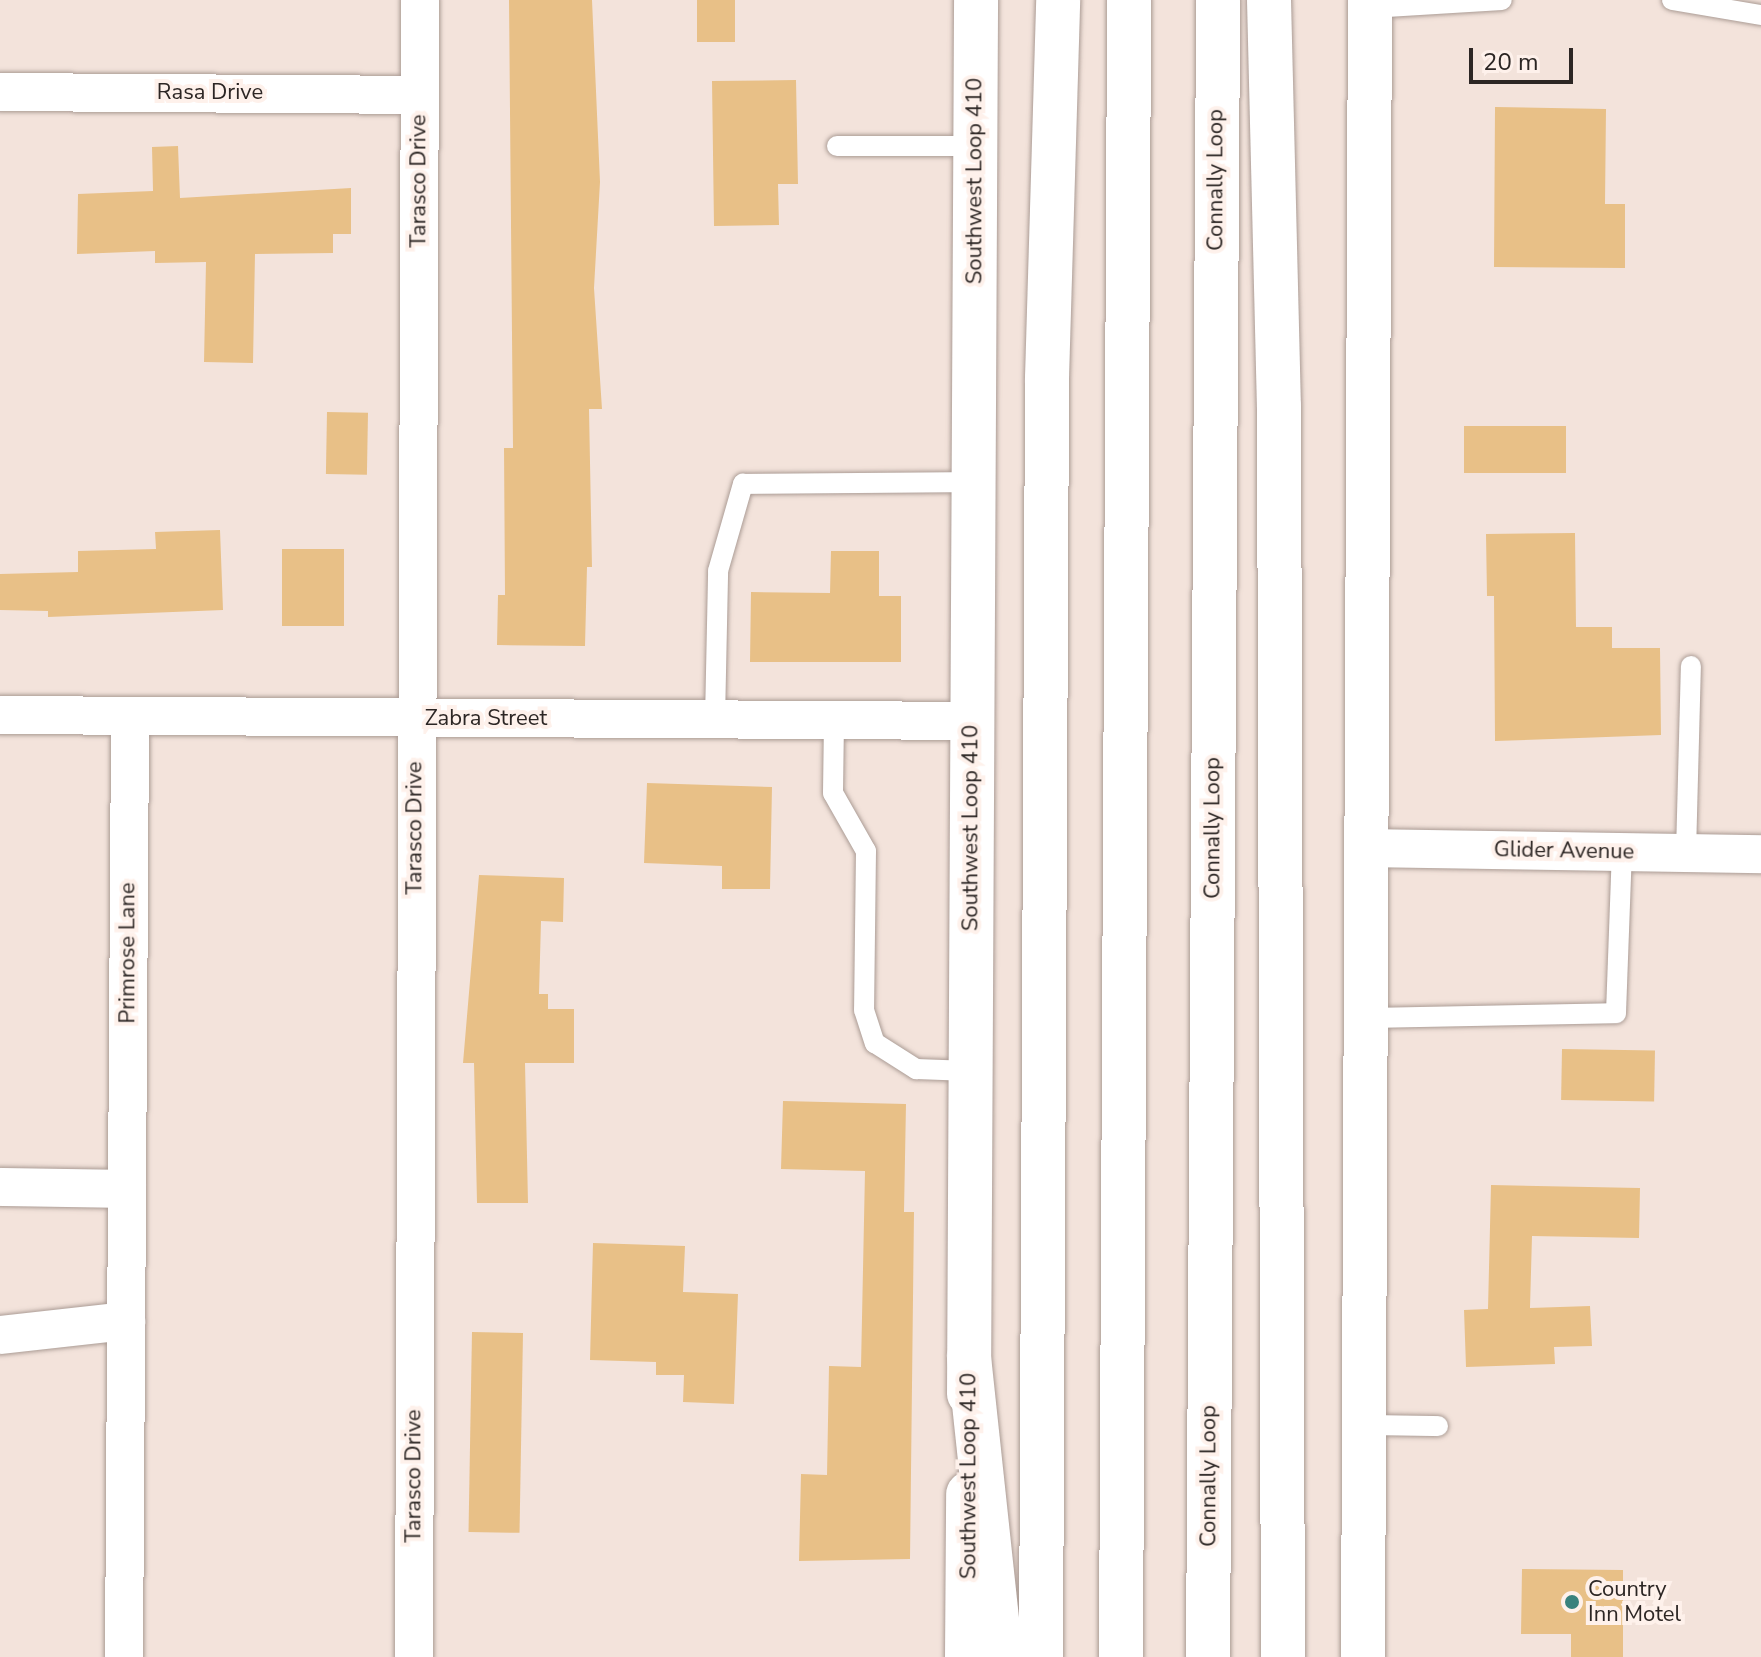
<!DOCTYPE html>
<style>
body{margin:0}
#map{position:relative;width:1761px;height:1657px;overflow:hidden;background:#f3e3db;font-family:"Nunito Sans",sans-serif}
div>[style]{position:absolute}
.building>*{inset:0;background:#e8c087;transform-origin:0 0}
.roads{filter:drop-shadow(0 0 2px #ab9c95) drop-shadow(0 0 2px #ab9c95)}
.service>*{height:20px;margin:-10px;padding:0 10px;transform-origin:10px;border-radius:10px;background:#fff}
.minor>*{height:38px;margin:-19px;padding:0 19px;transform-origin:19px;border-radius:19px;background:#fff}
.secondary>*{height:44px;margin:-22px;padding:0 22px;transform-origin:22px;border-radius:22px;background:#fff}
.motorway>*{height:44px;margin:-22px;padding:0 22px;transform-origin:22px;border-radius:22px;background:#fff}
.dots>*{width:22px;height:22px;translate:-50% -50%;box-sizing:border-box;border:4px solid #fef1eb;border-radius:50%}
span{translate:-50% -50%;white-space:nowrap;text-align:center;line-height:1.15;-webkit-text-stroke:8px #fef1eb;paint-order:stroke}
.street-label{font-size:22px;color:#2c2624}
.poi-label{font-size:22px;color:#2c2624}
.left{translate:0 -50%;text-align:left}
.scale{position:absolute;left:1469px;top:48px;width:104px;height:36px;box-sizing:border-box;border:4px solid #2c2624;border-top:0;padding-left:10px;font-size:24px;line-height:28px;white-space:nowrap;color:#2c2624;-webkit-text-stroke:6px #fef1eb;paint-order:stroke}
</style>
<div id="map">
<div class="building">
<div style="clip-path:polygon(509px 0,592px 0,600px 182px,594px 288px,602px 409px,589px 409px,592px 567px,587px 567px,585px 646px,497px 645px,498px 595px,505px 595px,504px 448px,513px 448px)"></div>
<div style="left:697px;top:0;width:38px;height:42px"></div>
<div style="clip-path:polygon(796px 80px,798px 184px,778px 184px,779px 225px,714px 226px,712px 81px)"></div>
<div style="clip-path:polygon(1495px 107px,1606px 109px,1605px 204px,1625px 204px,1625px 268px,1494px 267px)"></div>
<div style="clip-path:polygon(178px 146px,180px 198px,351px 188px,351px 234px,333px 234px,333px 253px,255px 254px,253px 363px,204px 362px,206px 262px,155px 263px,155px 251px,77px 254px,78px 194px,153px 191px,152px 147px)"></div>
<div style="left:327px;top:412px;width:41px;height:62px;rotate:1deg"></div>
<div style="left:1464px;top:426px;width:102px;height:47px"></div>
<div style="clip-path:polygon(220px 530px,223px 610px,48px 617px,48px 611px,0 610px,0 574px,78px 572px,78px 551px,156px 549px,155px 532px)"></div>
<div style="clip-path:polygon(1575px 533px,1576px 627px,1612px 627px,1612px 648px,1660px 648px,1661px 735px,1495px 741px,1494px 596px,1487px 596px,1486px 534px)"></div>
<div style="left:282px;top:549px;width:62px;height:77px"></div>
<div style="clip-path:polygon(831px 551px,879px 551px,879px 596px,901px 596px,901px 662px,750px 662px,751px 592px,830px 593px)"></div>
<div style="clip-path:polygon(647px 783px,772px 787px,770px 889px,722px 889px,722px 866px,644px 863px)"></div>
<div style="clip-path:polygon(479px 875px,564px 878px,563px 922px,541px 921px,539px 994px,548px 994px,548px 1009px,574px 1009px,574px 1063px,525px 1063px,528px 1203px,477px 1203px,474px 1063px,463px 1063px)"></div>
<div style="left:1562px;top:1049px;width:93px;height:51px;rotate:1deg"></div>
<div style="clip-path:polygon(783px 1101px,906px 1104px,904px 1212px,914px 1212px,910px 1559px,799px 1561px,801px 1474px,827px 1475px,829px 1366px,861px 1367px,865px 1171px,781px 1169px)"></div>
<div style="clip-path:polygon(1491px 1185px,1640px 1188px,1639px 1238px,1532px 1236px,1530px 1308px,1590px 1306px,1592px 1346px,1554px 1347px,1555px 1364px,1466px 1367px,1464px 1310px,1488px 1309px)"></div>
<div style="clip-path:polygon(593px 1243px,685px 1246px,683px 1292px,738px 1294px,734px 1404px,683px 1402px,684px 1375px,656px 1375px,656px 1362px,590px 1360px)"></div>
<div style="left:472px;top:1332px;width:51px;height:200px;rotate:1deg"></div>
<div style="clip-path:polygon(1522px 1569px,1623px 1570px,1623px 1657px,1571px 1657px,1571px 1634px,1521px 1634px)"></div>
</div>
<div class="roads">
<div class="service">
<div style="left:1672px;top:0;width:90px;rotate:9.6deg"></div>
<div style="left:1370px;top:8px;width:132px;rotate:-3.5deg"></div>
<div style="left:837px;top:146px;width:138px"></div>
<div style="left:715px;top:720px;width:149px;rotate:-88.8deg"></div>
<div style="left:718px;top:571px;width:91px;rotate:-74deg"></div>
<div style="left:743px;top:484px;width:230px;rotate:-0.5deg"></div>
<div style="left:834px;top:721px;width:72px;rotate:90.8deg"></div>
<div style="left:833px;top:793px;width:67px;rotate:60.4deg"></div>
<div style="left:866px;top:851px;width:159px;rotate:90.7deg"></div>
<div style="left:864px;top:1010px;width:35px;rotate:72deg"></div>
<div style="left:875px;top:1043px;width:49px;rotate:32.4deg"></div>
<div style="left:916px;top:1069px;width:54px;rotate:2.1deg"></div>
<div style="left:1686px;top:853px;width:187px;rotate:-88.5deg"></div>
<div style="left:1366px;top:1018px;width:250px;rotate:-1.1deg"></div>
<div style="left:1616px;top:1013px;width:161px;rotate:-87.9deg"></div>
<div style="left:1364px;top:1425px;width:74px;rotate:0.8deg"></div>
</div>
<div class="minor">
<div style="left:0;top:92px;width:419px;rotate:0.4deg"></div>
<div style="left:0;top:715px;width:972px;rotate:0.35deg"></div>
<div style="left:1367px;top:848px;width:394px;rotate:0.9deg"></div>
<div style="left:0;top:1187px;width:127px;rotate:0.9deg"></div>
<div style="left:0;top:1335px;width:127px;rotate:-6.3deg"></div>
<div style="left:124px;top:1657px;width:940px;rotate:-89.63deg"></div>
<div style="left:414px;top:1657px;width:1657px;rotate:-89.79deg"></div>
</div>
<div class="secondary">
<div style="left:969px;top:1394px;width:1394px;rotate:-89.71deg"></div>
<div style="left:967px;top:1657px;width:163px;rotate:-89.6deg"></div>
<div style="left:1363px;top:1657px;width:1657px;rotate:-89.76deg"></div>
</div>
<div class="motorway">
<div style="left:1269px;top:0;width:406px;rotate:88.6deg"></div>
<div style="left:1279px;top:406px;width:1251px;rotate:89.82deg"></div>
<div style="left:969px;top:1357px;width:302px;rotate:83.9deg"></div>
<div style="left:1041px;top:1657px;width:1279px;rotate:-89.73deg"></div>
<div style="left:1047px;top:378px;width:378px;rotate:-88.3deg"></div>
<div style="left:1121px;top:1657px;width:1657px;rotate:-89.72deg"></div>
<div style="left:1208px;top:1657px;width:1657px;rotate:-89.65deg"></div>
</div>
</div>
<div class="dots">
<div style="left:1572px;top:1602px;background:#3a827d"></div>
</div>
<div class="street-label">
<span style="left:210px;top:93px">Rasa Drive</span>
<span style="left:1216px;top:180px;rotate:-90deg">Connally Loop</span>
<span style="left:419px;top:181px;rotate:-90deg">Tarasco Drive</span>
<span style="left:975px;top:181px;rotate:-90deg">Southwest Loop 410</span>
<span style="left:486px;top:719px">Zabra Street</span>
<span style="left:415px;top:828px;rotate:-90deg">Tarasco Drive</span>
<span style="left:971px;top:828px;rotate:-90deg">Southwest Loop 410</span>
<span style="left:1213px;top:828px;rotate:-90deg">Connally Loop</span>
<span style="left:1564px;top:851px;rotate:1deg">Glider Avenue</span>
<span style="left:128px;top:953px;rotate:-90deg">Primrose Lane</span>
<span style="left:414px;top:1476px;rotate:-90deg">Tarasco Drive</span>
<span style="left:969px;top:1476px;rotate:-90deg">Southwest Loop 410</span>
<span style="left:1209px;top:1476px;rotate:-90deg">Connally Loop</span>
</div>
<div class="poi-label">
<span class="left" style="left:1588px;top:1602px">Country<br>Inn Motel</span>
</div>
<div class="scale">20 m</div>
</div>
